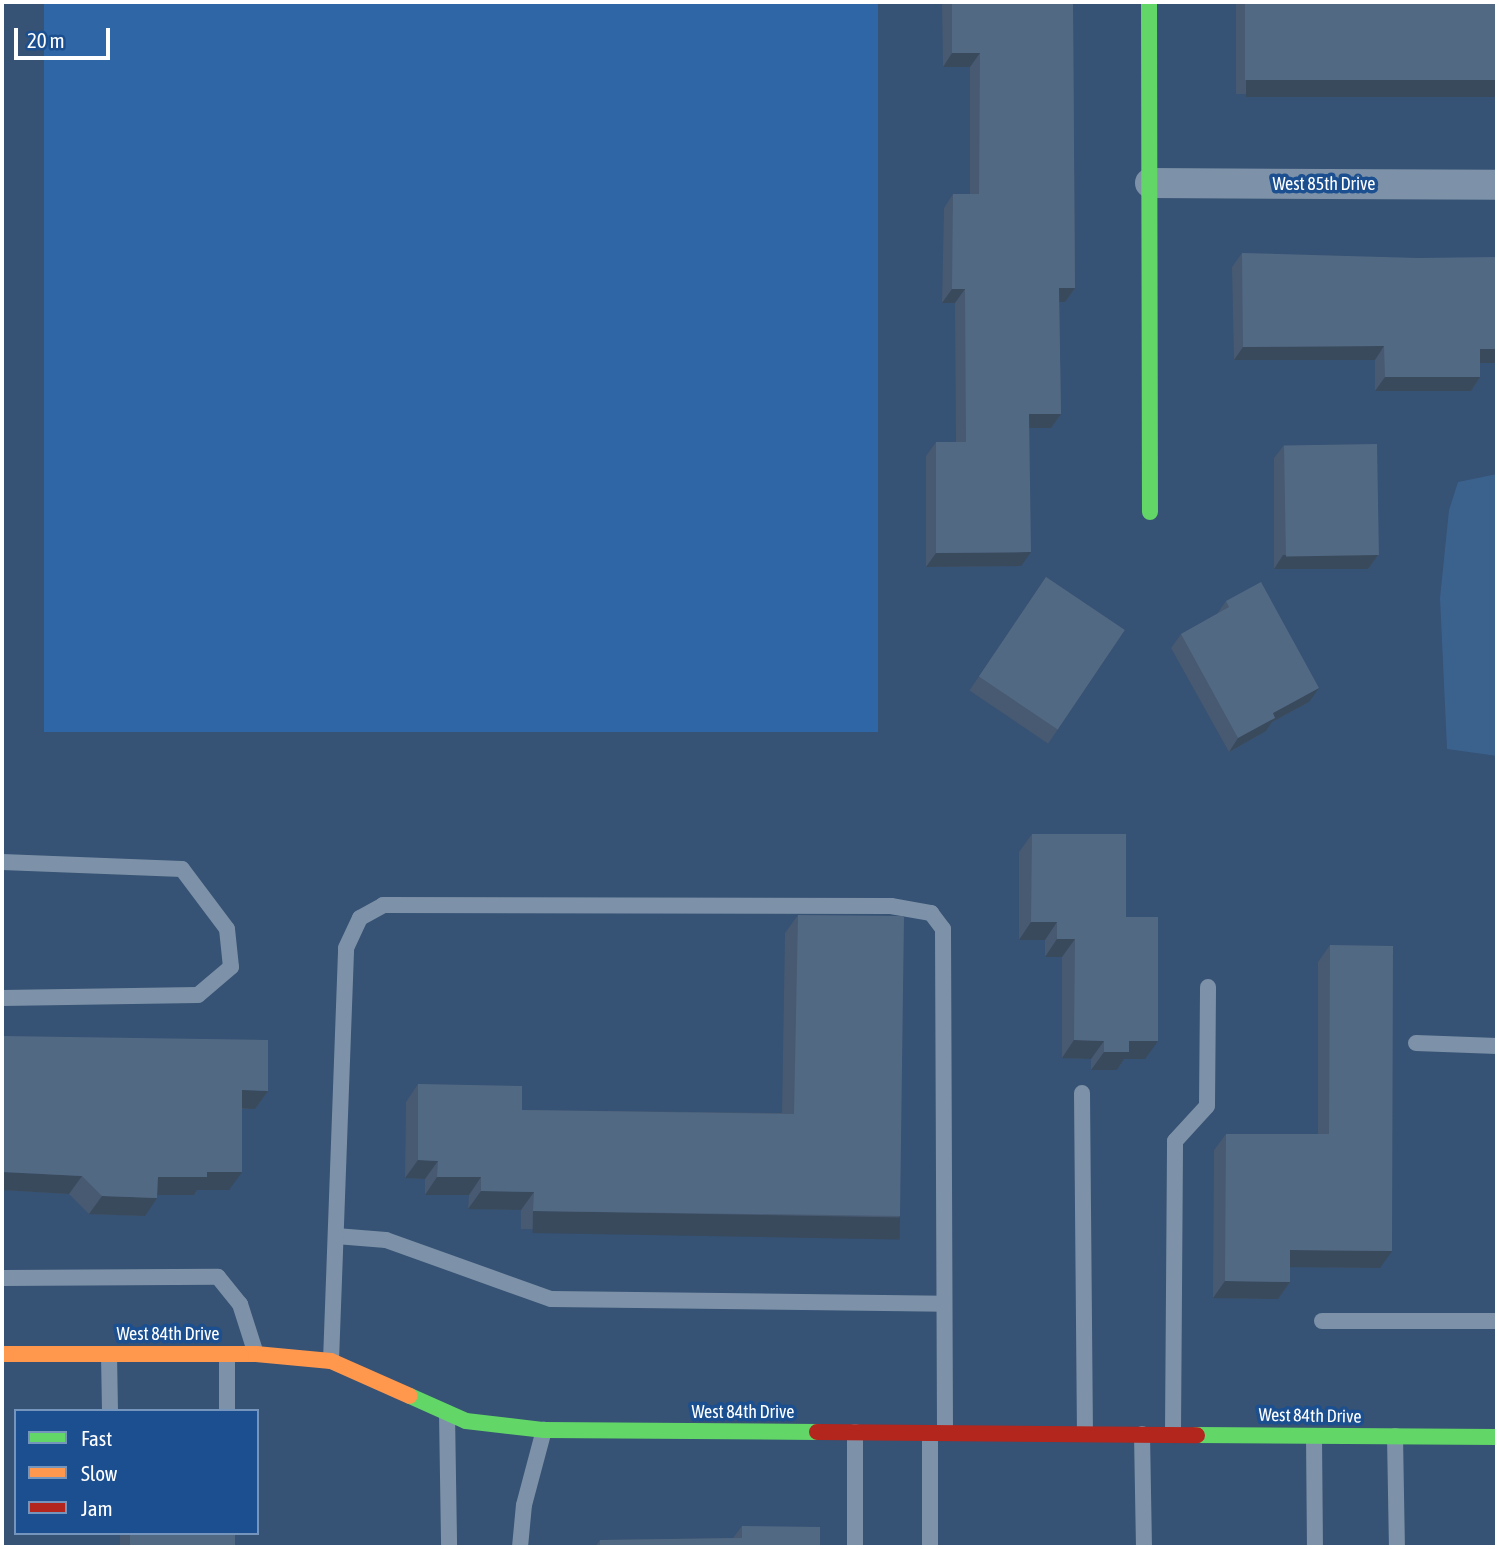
<!DOCTYPE html>
<style>
body{margin:0}
#map{position:relative;width:1499px;height:1549px;overflow:hidden;background:#365274;font-family:"Asap Condensed",sans-serif}
div>[style]{position:absolute}
.green>*{inset:0;background:#2f66a5;transform-origin:0 0}
.water>*{inset:0;background:#3b618d}
.lane>*{height:16px;margin:-8px;padding:0 8px;transform-origin:8px;border-radius:8px;background:#7d92a8}
.street>*{height:30px;margin:-15px;padding:0 15px;transform-origin:15px;border-radius:15px;background:#7d92a8}
.fast>*{height:16px;margin:-8px;padding:0 8px;transform-origin:8px;border-radius:8px;background:#63d668}
.slow>*{height:16px;margin:-8px;padding:0 8px;transform-origin:8px;border-radius:8px;background:#ff974d}
.jam>*{height:16px;margin:-8px;padding:0 8px;transform-origin:8px;border-radius:8px;background:#b3261e}
.wall>*{inset:0;background:#475a72;transform-origin:0 0}
.shaded-wall>*{inset:0;background:#394a5c;transform-origin:0 0}
.building>*{inset:0;background:#526984;transform-origin:0 0}
span{translate:-50% -50%;white-space:nowrap;text-align:center;line-height:1.15;-webkit-text-stroke:7px #1b4f8f;paint-order:stroke}
.street-label{font-size:18px;color:#fff}
.frame{position:absolute;inset:0;border:4px solid #fff;pointer-events:none}
.legend{position:absolute;left:14px;top:1409px;width:245px;height:126px;box-sizing:border-box;background:#1b4f8f;border:2px solid #7695bc;margin:0;padding:9px 12px;list-style:none;font-size:21px;color:#fff}
.legend li{display:flex;align-items:center;gap:14px;height:35px}
.legend b{width:35px;border:2px solid #7695bc}
.scale{position:absolute;left:14px;top:28px;width:96px;height:32px;box-sizing:border-box;border:4px solid #fff;border-top:0;padding-left:9px;font-size:21px;line-height:24px;white-space:nowrap;color:#fff;-webkit-text-stroke:5px #1b4f8f;paint-order:stroke}
</style>
<div id="map">
<div class="green">
<div style="left:44px;top:2px;width:834px;height:730px"></div>
</div>
<div class="water">
<div style="clip-path:polygon(1497px 474px,1497px 756px,1447px 749px,1440px 598px,1449px 510px,1458px 482px)"></div>
</div>
<div class="lane">
<div style="left:2px;top:862px;width:180px;rotate:2.2deg"></div>
<div style="left:182px;top:869px;width:75px;rotate:53.1deg"></div>
<div style="left:227px;top:929px;width:38px;rotate:84deg"></div>
<div style="left:231px;top:967px;width:43px;rotate:139.7deg"></div>
<div style="left:198px;top:995px;width:196px;rotate:179.1deg"></div>
<div style="left:1416px;top:1043px;width:81px;rotate:2.1deg"></div>
<div style="left:1082px;top:1093px;width:341px;rotate:89.5deg"></div>
<div style="left:336px;top:1236px;width:50px;rotate:4.6deg"></div>
<div style="left:386px;top:1240px;width:175px;rotate:19.7deg"></div>
<div style="left:551px;top:1299px;width:393px;rotate:0.7deg"></div>
<div style="left:2px;top:1278px;width:216px;rotate:-0.3deg"></div>
<div style="left:218px;top:1277px;width:35px;rotate:51deg"></div>
<div style="left:240px;top:1304px;width:52px;rotate:72.3deg"></div>
<div style="left:1322px;top:1321px;width:175px"></div>
<div style="left:109px;top:1354px;width:57px;rotate:89deg"></div>
<div style="left:227px;top:1354px;width:57px;rotate:90deg"></div>
<div style="left:331px;top:1361px;width:413px;rotate:-87.9deg"></div>
<div style="left:346px;top:948px;width:33px;rotate:-65deg"></div>
<div style="left:360px;top:918px;width:26px;rotate:-29deg"></div>
<div style="left:383px;top:905px;width:508px;rotate:0.11deg"></div>
<div style="left:891px;top:906px;width:41px;rotate:9.9deg"></div>
<div style="left:931px;top:913px;width:20px;rotate:53deg"></div>
<div style="left:943px;top:929px;width:504px;rotate:89.77deg"></div>
<div style="left:447px;top:1413px;width:134px;rotate:89.1deg"></div>
<div style="left:1142px;top:1434px;width:113px;rotate:89deg"></div>
<div style="left:1173px;top:1434px;width:293px;rotate:-89.6deg"></div>
<div style="left:1175px;top:1141px;width:47px;rotate:-47.6deg"></div>
<div style="left:1207px;top:1106px;width:119px;rotate:-89.5deg"></div>
<div style="left:1314px;top:1436px;width:111px;rotate:89.5deg"></div>
<div style="left:1395px;top:1436px;width:111px;rotate:89deg"></div>
<div style="left:520px;top:1547px;width:42px;rotate:-84.6deg"></div>
<div style="left:524px;top:1505px;width:78px;rotate:-75.1deg"></div>
<div style="left:855px;top:1547px;width:115px;rotate:-90deg"></div>
<div style="left:930px;top:1547px;width:114px;rotate:-90deg"></div>
</div>
<div class="street">
<div style="left:1150px;top:183px;width:347px;rotate:0.3deg"></div>
</div>
<div class="fast">
<div style="left:1149px;top:2px;width:510px;rotate:89.89deg"></div>
<div style="left:410px;top:1396px;width:61px;rotate:24.1deg"></div>
<div style="left:466px;top:1421px;width:79px;rotate:6.6deg"></div>
<div style="left:544px;top:1430px;width:273px;rotate:0.4deg"></div>
<div style="left:1197px;top:1435px;width:300px;rotate:0.4deg"></div>
</div>
<div class="slow">
<div style="left:2px;top:1354px;width:254px"></div>
<div style="left:256px;top:1354px;width:75px;rotate:5.3deg"></div>
<div style="left:331px;top:1361px;width:86px;rotate:23.9deg"></div>
</div>
<div class="jam">
<div style="left:817px;top:1432px;width:380px;rotate:0.5deg"></div>
</div>
<div class="wall">
<div style="clip-path:polygon(942px 2px,1073px 2px,1075px 288px,1065px 302px,1059px 302px,1061px 414px,1051px 428px,1029px 428px,1021px 566px,926px 567px,926px 456px,936px 442px,956px 442px,955px 303px,942px 303px,944px 208px,953px 194px,970px 194px,970px 67px,943px 67px)"></div>
<div style="left:1236px;top:2px;width:261px;height:92px"></div>
<div style="clip-path:polygon(1242px 253px,1480px 363px,1480px 377px,1471px 391px,1375px 391px,1375px 360px,1234px 360px,1232px 267px)"></div>
<div style="clip-path:polygon(1284px 445px,1378px 555px,1368px 569px,1274px 569px,1274px 458px)"></div>
<div style="left:1046px;top:577px;width:95px;height:137px;rotate:34deg"></div>
<div style="clip-path:polygon(1226px 601px,1309px 702px,1272px 722px,1266px 731px,1229px 752px,1171px 648px,1181px 634px,1217px 614px)"></div>
<div style="clip-path:polygon(1032px 834px,1126px 917px,1145px 1059px,1124px 1059px,1117px 1070px,1091px 1070px,1091px 1059px,1062px 1058px,1062px 957px,1045px 957px,1045px 940px,1019px 940px,1019px 852px)"></div>
<div style="clip-path:polygon(798px 915px,900px 1216px,887px 1234px,521px 1229px,521px 1210px,468px 1209px,469px 1195px,425px 1195px,425px 1179px,405px 1178px,406px 1102px,418px 1084px,522px 1110px,782px 1113px,785px 933px)"></div>
<div style="clip-path:polygon(1330px 945px,1380px 1268px,1290px 1267px,1290px 1282px,1278px 1299px,1213px 1298px,1214px 1150px,1226px 1134px,1318px 1134px,1318px 962px)"></div>
<div style="clip-path:polygon(268px 1091px,255px 1109px,242px 1109px,229px 1190px,197px 1190px,194px 1195px,157px 1195px,145px 1216px,89px 1214px,69px 1194px,2px 1190px)"></div>
<div style="clip-path:polygon(742px 1526px,820px 1547px,595px 1547px,600px 1540px,733px 1538px)"></div>
<div style="left:120px;top:1533px;width:115px;height:14px"></div>
</div>
<div class="shaded-wall">
<div style="clip-path:polygon(952px 53px,980px 53px,970px 67px,943px 67px)"></div>
<div style="left:1246px;top:80px;width:251px;height:17px"></div>
<div style="clip-path:polygon(1059px 288px,1075px 288px,1065px 302px,1049px 302px)"></div>
<div style="clip-path:polygon(952px 289px,965px 289px,955px 303px,942px 303px)"></div>
<div style="clip-path:polygon(1384px 346px,1375px 360px,1234px 360px,1243px 347px)"></div>
<div style="clip-path:polygon(1480px 349px,1497px 349px,1497px 363px,1470px 363px)"></div>
<div style="clip-path:polygon(1385px 377px,1480px 377px,1471px 391px,1375px 391px)"></div>
<div style="clip-path:polygon(1029px 414px,1061px 414px,1051px 428px,1019px 428px)"></div>
<div style="clip-path:polygon(1031px 552px,1021px 566px,926px 567px,936px 553px)"></div>
<div style="clip-path:polygon(1283px 555px,1378px 555px,1368px 569px,1274px 569px)"></div>
<div style="clip-path:polygon(1319px 688px,1309px 702px,1272px 722px,1266px 731px,1229px 752px,1238px 738px,1273px 713px)"></div>
<div style="clip-path:polygon(1031px 922px,1057px 922px,1045px 940px,1019px 940px)"></div>
<div style="clip-path:polygon(1057px 939px,1075px 939px,1062px 957px,1045px 957px)"></div>
<div style="clip-path:polygon(1074px 1040px,1104px 1041px,1091px 1059px,1062px 1058px)"></div>
<div style="clip-path:polygon(1129px 1041px,1158px 1041px,1145px 1059px,1124px 1059px,1117px 1070px,1091px 1070px,1104px 1052px)"></div>
<div style="clip-path:polygon(242px 1090px,268px 1091px,255px 1109px,230px 1108px)"></div>
<div style="clip-path:polygon(418px 1160px,438px 1161px,425px 1179px,405px 1178px)"></div>
<div style="clip-path:polygon(2px 1172px,82px 1176px,69px 1194px,2px 1190px)"></div>
<div style="clip-path:polygon(207px 1172px,242px 1172px,229px 1190px,197px 1190px,194px 1195px,145px 1195px,158px 1177px)"></div>
<div style="clip-path:polygon(437px 1177px,481px 1177px,469px 1195px,425px 1195px)"></div>
<div style="clip-path:polygon(481px 1191px,534px 1192px,521px 1210px,468px 1209px)"></div>
<div style="clip-path:polygon(102px 1196px,157px 1198px,145px 1216px,89px 1214px)"></div>
<div style="left:533px;top:1211px;width:367px;height:22px;rotate:1deg"></div>
<div style="clip-path:polygon(1290px 1250px,1392px 1251px,1380px 1268px,1278px 1267px)"></div>
<div style="clip-path:polygon(1225px 1281px,1290px 1282px,1278px 1299px,1213px 1298px)"></div>
</div>
<div class="building">
<div style="clip-path:polygon(952px 2px,1073px 2px,1075px 288px,1059px 288px,1061px 414px,1029px 414px,1031px 552px,936px 553px,936px 442px,966px 442px,965px 289px,952px 289px,953px 194px,979px 194px,980px 53px,952px 53px)"></div>
<div style="left:1245px;top:2px;width:252px;height:78px"></div>
<div style="clip-path:polygon(1242px 253px,1418px 258px,1497px 257px,1497px 349px,1480px 349px,1480px 377px,1385px 377px,1384px 346px,1243px 347px)"></div>
<div style="left:1377px;top:444px;width:111px;height:93px;rotate:89deg"></div>
<div style="left:1046px;top:577px;width:95px;height:120px;rotate:34deg"></div>
<div style="clip-path:polygon(1261px 582px,1319px 688px,1273px 713px,1275px 718px,1238px 738px,1181px 634px,1229px 607px,1226px 601px)"></div>
<div style="clip-path:polygon(1032px 834px,1126px 834px,1126px 917px,1158px 917px,1158px 1041px,1129px 1041px,1129px 1052px,1104px 1052px,1104px 1041px,1074px 1040px,1075px 939px,1057px 939px,1057px 922px,1031px 922px)"></div>
<div style="clip-path:polygon(798px 915px,904px 916px,900px 1216px,533px 1211px,534px 1192px,481px 1191px,481px 1177px,437px 1177px,438px 1161px,418px 1160px,418px 1084px,522px 1086px,522px 1110px,794px 1114px)"></div>
<div style="clip-path:polygon(1330px 945px,1393px 946px,1392px 1251px,1290px 1250px,1290px 1282px,1225px 1281px,1226px 1134px,1329px 1134px)"></div>
<div style="clip-path:polygon(2px 1036px,268px 1040px,268px 1091px,242px 1090px,242px 1172px,207px 1172px,207px 1177px,158px 1177px,157px 1198px,102px 1196px,82px 1176px,2px 1172px)"></div>
<div style="clip-path:polygon(742px 1526px,820px 1527px,820px 1547px,600px 1547px,600px 1540px,742px 1538px)"></div>
<div style="left:130px;top:1533px;width:105px;height:14px"></div>
</div>
<div class="street-label">
<span style="left:1324px;top:184px">West 85th Drive</span>
<span style="left:168px;top:1334px">West 84th Drive</span>
<span style="left:743px;top:1412px">West 84th Drive</span>
<span style="left:1310px;top:1416px;rotate:1deg">West 84th Drive</span>
</div>
<div class="frame"></div>
<ul class="legend">
<li><b style="height:9px;background:#63d668"></b>Fast</li>
<li><b style="height:9px;background:#ff974d"></b>Slow</li>
<li><b style="height:9px;background:#b3261e"></b>Jam</li>
</ul>
<div class="scale">20 m</div>
</div>
